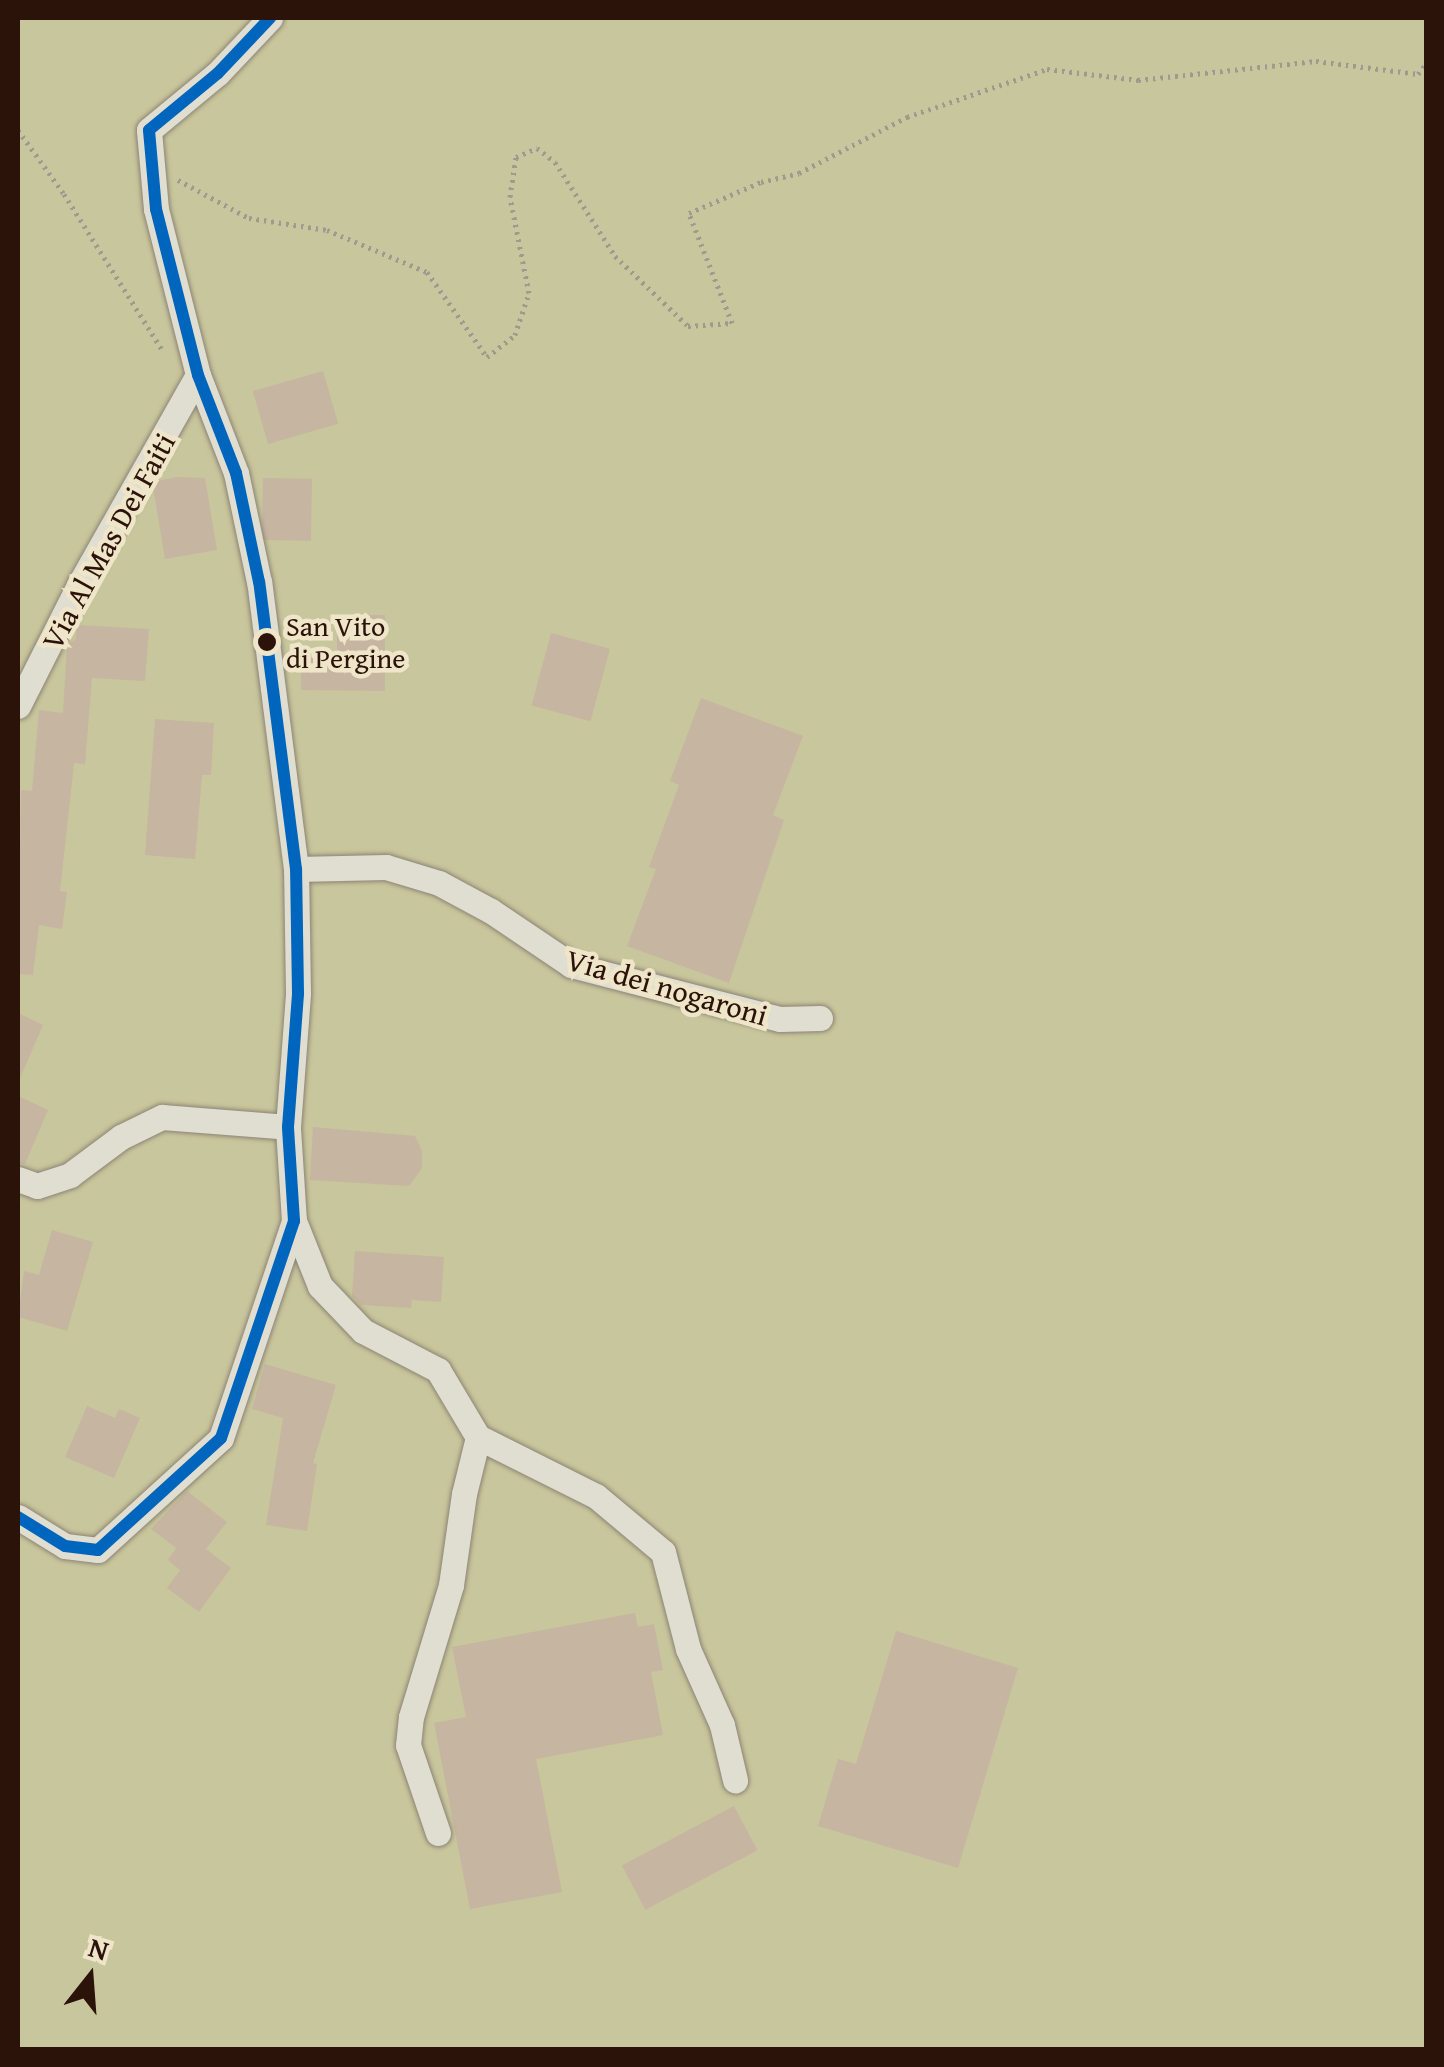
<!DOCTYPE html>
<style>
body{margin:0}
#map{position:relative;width:1444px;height:2067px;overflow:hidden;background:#d8d0b8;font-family:"Gentium Book Plus",serif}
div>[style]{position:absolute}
.green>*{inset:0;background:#c8c69c;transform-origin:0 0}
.building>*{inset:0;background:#c6b5a1;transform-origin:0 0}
.path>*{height:5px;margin-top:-2.5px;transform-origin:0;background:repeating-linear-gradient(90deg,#9f998f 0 2.5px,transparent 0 7.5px)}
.roads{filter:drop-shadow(0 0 2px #8c8475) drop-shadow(0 0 2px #8c8475)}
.minor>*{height:25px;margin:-12.5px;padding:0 12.5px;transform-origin:12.5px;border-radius:12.5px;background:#e0ddd1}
.bus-1>*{height:12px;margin:-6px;padding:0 6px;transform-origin:6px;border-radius:6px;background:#0065bd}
.dots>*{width:28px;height:28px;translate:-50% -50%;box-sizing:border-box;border:5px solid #efe5c8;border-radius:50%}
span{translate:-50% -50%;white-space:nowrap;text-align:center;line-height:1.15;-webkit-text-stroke:9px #efe5c8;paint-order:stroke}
.bus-label{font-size:28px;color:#2b130a}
.left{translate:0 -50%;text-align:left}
.street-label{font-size:30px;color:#2b130a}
.frame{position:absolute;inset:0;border:20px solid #2b130a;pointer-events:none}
.north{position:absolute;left:40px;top:1927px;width:100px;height:100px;-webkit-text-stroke:8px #efe5c8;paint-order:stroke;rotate:17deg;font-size:28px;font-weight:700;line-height:40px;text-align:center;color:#2b130a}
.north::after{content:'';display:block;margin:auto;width:35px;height:45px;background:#2b130a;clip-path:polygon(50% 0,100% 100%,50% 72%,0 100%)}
</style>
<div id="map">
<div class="green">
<div style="left:18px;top:18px;width:1408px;height:2031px"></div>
</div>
<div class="building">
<div style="left:323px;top:371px;width:55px;height:73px;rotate:74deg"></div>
<div style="clip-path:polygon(177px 477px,205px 478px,217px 550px,165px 559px,153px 487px,157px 481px)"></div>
<div style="left:263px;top:478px;width:49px;height:62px;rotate:1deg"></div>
<div style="clip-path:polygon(337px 615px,385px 615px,385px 691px,301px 690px,301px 658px,337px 658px)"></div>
<div style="clip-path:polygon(77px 625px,149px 629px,145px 681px,92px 678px,85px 764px,74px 763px,60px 891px,67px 892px,62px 929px,39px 925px,33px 975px,18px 974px,21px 790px,32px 791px,39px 710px,63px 713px,67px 645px,76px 639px)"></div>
<div style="left:551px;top:633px;width:61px;height:75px;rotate:15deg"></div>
<div style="clip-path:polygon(701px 698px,803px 736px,773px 815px,784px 820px,729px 983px,627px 946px,656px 869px,649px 867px,679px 785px,670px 781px)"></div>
<div style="clip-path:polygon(155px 719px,214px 723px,211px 775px,202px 775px,195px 859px,145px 855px)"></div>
<div style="clip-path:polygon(18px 1013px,43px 1025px,18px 1083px)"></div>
<div style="clip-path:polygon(18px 1096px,48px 1110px,25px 1164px,18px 1163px)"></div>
<div style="clip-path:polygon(313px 1127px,415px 1136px,422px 1151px,422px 1168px,409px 1186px,310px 1180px)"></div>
<div style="clip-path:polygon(52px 1230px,93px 1242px,67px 1331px,18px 1317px,24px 1271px,39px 1275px)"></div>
<div style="clip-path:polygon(355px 1251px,444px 1257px,441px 1302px,412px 1300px,411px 1308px,361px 1305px,352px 1296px)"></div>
<div style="clip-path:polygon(265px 1364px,336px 1385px,313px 1463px,317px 1464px,307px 1531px,266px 1525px,283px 1418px,252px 1409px)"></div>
<div style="clip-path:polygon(87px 1406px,115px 1418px,119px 1409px,140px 1418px,114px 1478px,65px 1457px)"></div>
<div style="clip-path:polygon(187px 1491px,227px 1522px,206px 1549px,231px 1568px,199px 1612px,167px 1588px,180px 1570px,168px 1560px,176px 1548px,151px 1529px)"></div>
<div style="clip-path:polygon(635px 1613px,638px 1627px,654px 1624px,663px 1670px,651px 1672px,663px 1735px,536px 1759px,562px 1892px,470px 1909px,434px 1723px,466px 1717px,452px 1647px)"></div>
<div style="clip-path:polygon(896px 1631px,1018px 1668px,958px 1868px,818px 1826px,838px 1759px,856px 1764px)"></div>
<div style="left:734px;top:1806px;width:50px;height:127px;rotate:62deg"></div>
</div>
<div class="path">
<div style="left:18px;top:130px;width:79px;rotate:54.3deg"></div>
<div style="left:64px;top:194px;width:186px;rotate:57.8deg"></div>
<div style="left:178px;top:180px;width:81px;rotate:28.2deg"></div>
<div style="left:249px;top:218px;width:79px;rotate:8.7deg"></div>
<div style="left:327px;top:230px;width:108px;rotate:22.8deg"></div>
<div style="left:427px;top:272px;width:104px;rotate:54.8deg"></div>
<div style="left:487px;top:357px;width:36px;rotate:-38deg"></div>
<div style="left:515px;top:335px;width:44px;rotate:-71.6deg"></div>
<div style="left:529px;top:293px;width:98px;rotate:-101.2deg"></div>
<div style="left:510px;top:197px;width:40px;rotate:-81.5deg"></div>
<div style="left:516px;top:157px;width:23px;rotate:-23deg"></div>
<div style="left:537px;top:148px;width:23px;rotate:38deg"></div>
<div style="left:555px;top:162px;width:112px;rotate:57.4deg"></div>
<div style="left:615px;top:256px;width:101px;rotate:43.8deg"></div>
<div style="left:688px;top:326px;width:44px;rotate:-3.9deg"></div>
<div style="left:732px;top:323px;width:118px;rotate:-111.4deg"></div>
<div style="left:689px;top:213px;width:78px;rotate:-23.3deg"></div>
<div style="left:761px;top:182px;width:39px;rotate:-13deg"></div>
<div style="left:799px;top:173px;width:122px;rotate:-27.4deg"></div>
<div style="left:907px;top:117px;width:148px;rotate:-18.9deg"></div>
<div style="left:1047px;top:69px;width:92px;rotate:6.9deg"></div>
<div style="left:1138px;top:80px;width:179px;rotate:-6.1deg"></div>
<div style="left:1316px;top:61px;width:103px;rotate:7.3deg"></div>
<div style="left:1418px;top:74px;width:13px;rotate:-51deg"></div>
</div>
<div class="roads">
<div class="minor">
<div style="left:18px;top:706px;width:136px;rotate:-63.2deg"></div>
<div style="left:79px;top:585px;width:241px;rotate:-60.5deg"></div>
<div style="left:296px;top:869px;width:90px;rotate:-1.3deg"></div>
<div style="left:386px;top:867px;width:55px;rotate:16.8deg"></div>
<div style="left:439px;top:883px;width:59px;rotate:28.3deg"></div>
<div style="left:491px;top:911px;width:97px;rotate:34deg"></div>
<div style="left:571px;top:965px;width:216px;rotate:14.5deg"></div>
<div style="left:780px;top:1019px;width:40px;rotate:-1.4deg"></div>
<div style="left:18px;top:1179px;width:20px;rotate:20deg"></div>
<div style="left:37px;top:1186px;width:35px;rotate:-18deg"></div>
<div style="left:70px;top:1175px;width:64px;rotate:-36.7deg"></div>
<div style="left:121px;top:1137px;width:46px;rotate:-26deg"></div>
<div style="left:162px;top:1117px;width:126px;rotate:4.5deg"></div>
<div style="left:294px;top:1221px;width:70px;rotate:68.2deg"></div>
<div style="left:320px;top:1286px;width:62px;rotate:46.3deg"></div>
<div style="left:363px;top:1331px;width:85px;rotate:27.5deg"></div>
<div style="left:438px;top:1370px;width:78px;rotate:59.2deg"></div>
<div style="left:478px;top:1437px;width:132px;rotate:26.6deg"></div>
<div style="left:596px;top:1496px;width:87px;rotate:39.9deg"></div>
<div style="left:663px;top:1552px;width:100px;rotate:75.5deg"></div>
<div style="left:688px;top:1649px;width:83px;rotate:65.9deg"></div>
<div style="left:722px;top:1725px;width:57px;rotate:76.7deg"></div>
<div style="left:18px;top:1517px;width:55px;rotate:31.7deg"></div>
<div style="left:65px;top:1546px;width:33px;rotate:7deg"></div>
<div style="left:98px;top:1550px;width:166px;rotate:-42.3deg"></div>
<div style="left:221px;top:1438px;width:229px;rotate:-71.4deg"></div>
<div style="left:294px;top:1221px;width:94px;rotate:-93.7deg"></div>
<div style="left:288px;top:1127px;width:134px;rotate:-85.7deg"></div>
<div style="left:298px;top:993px;width:124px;rotate:-90.9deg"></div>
<div style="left:296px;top:869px;width:289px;rotate:-97.3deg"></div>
<div style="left:259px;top:582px;width:111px;rotate:-101.9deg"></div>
<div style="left:236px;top:473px;width:105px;rotate:-111.2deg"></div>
<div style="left:198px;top:375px;width:171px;rotate:-104.2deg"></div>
<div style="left:156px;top:209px;width:79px;rotate:-95.1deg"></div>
<div style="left:149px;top:130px;width:89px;rotate:-39.6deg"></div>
<div style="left:218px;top:73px;width:76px;rotate:-46.6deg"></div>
<div style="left:438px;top:1833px;width:93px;rotate:-108.8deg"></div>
<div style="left:408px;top:1745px;width:28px;rotate:-84deg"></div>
<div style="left:411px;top:1717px;width:138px;rotate:-73.1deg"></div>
<div style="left:451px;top:1585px;width:92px;rotate:-81.9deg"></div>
<div style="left:464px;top:1494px;width:59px;rotate:-76.2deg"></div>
</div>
</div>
<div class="bus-1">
<div style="left:18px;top:1517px;width:55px;rotate:31.7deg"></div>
<div style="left:65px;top:1546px;width:33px;rotate:7deg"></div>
<div style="left:98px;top:1550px;width:166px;rotate:-42.3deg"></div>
<div style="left:221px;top:1438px;width:229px;rotate:-71.4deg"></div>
<div style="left:294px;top:1221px;width:94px;rotate:-93.7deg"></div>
<div style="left:288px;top:1127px;width:134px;rotate:-85.7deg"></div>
<div style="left:298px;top:993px;width:124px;rotate:-90.9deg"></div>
<div style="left:296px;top:869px;width:289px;rotate:-97.3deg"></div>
<div style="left:259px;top:582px;width:111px;rotate:-101.9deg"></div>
<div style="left:236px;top:473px;width:105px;rotate:-111.2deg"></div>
<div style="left:198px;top:375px;width:171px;rotate:-104.2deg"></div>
<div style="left:156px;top:209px;width:79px;rotate:-95.1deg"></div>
<div style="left:149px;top:130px;width:89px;rotate:-39.6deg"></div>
<div style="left:218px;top:73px;width:76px;rotate:-46.6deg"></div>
</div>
<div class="dots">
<div style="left:267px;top:642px;background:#2b130a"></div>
</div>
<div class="bus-label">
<span class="left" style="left:286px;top:642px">San Vito<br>di Pergine</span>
</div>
<div class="street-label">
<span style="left:108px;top:541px;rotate:-61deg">Via Al Mas Dei Faiti</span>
<span style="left:667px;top:987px;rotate:16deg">Via dei nogaroni</span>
</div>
<div class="frame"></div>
<div class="north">N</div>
</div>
